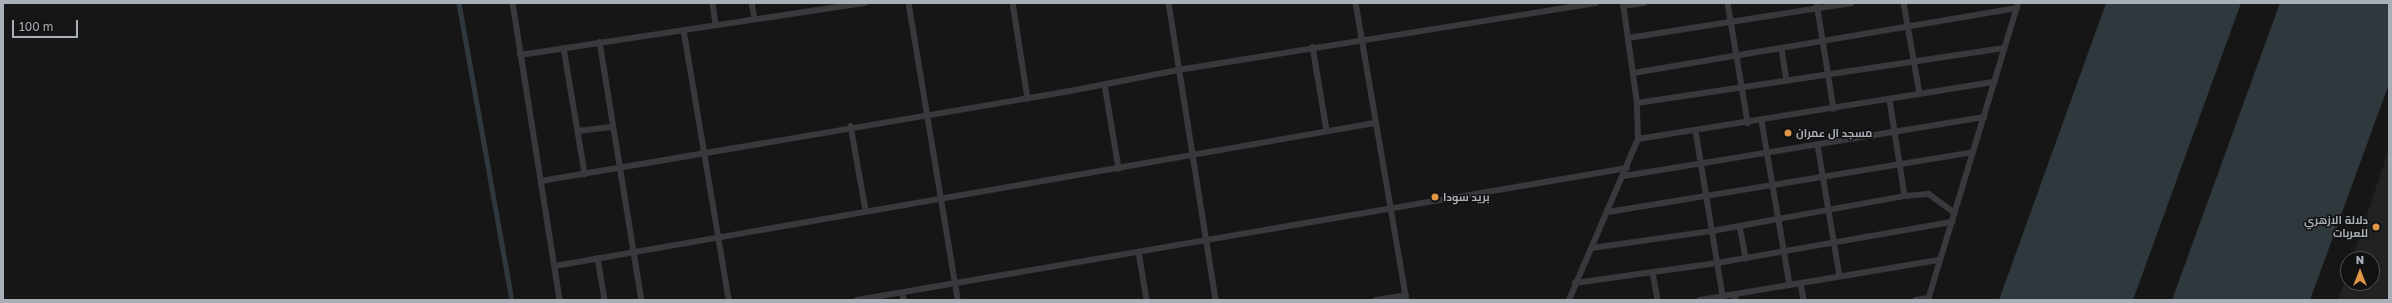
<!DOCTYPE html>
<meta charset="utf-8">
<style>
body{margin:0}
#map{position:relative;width:2392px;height:303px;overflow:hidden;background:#161617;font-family:"Golos Text",Cairo,sans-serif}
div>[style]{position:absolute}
.built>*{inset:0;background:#222224}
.water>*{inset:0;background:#2f383c}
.canal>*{height:4.5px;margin:-2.25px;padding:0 2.25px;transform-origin:2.25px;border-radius:2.25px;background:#2f383c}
.minor>*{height:5.5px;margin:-2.75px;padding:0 2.75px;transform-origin:2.75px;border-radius:2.75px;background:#37393c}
.dots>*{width:11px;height:11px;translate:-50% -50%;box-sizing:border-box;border:2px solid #111112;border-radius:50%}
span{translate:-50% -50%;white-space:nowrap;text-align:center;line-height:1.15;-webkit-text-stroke:3px #111112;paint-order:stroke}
.poi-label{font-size:11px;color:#a9afb6;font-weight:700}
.left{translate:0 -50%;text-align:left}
.right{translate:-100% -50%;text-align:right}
.frame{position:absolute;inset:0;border:4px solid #a9afb6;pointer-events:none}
.north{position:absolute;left:2340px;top:251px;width:40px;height:40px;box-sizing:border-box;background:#111112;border:1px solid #4e5054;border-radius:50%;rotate:0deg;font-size:11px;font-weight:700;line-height:16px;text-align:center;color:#a9afb6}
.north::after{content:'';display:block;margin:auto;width:14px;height:18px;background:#df9546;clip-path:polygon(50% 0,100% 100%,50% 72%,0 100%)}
.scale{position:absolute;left:12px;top:20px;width:66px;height:18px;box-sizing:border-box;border:2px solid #a9afb6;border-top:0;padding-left:5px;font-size:12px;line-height:14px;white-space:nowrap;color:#a9afb6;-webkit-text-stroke:3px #111112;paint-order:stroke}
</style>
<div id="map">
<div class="built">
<div style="clip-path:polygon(2389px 149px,2389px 300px,2338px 300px,2348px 271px,2348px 283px,2372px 283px,2372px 259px,2352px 259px)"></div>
</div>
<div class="water">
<div style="clip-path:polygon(2106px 3px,2241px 3px,2133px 300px,1999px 300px)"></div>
<div style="clip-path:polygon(2280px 3px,2389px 3px,2389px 84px,2310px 300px,2172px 300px)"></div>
</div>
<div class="canal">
<div style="left:459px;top:3px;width:302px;rotate:79.9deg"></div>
</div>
<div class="minor">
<div style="left:513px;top:3px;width:301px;rotate:81deg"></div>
<div style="left:713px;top:3px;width:21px;rotate:82deg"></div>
<div style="left:752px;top:3px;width:16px;rotate:79deg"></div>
<div style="left:909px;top:3px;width:301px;rotate:80.6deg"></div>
<div style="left:1013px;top:3px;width:97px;rotate:81.1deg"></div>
<div style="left:1169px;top:3px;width:301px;rotate:81deg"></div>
<div style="left:1356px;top:3px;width:301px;rotate:80.3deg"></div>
<div style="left:1728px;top:3px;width:122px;rotate:80.5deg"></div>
<div style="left:1817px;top:3px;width:107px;rotate:80.9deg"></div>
<div style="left:1904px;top:3px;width:92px;rotate:80deg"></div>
<div style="left:1623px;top:6px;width:22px;rotate:-8deg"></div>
<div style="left:684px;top:30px;width:274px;rotate:80.5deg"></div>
<div style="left:1628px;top:38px;width:226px;rotate:-8.9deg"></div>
<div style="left:600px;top:42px;width:261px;rotate:80.8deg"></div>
<div style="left:1313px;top:47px;width:85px;rotate:80.5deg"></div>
<div style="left:564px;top:48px;width:128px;rotate:80.5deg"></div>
<div style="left:1782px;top:49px;width:32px;rotate:81deg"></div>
<div style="left:520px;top:55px;width:349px;rotate:-8.6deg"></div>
<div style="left:1633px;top:73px;width:389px;rotate:-9.6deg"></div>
<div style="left:1105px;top:85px;width:85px;rotate:80.5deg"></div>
<div style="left:1890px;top:100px;width:97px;rotate:81.1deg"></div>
<div style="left:1637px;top:103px;width:371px;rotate:-8.5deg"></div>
<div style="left:1762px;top:121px;width:165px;rotate:80.3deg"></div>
<div style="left:851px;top:126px;width:85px;rotate:79.9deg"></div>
<div style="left:578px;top:131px;width:35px;rotate:-7deg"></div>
<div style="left:1696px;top:131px;width:167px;rotate:80.7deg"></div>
<div style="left:1638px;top:139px;width:361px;rotate:-9.1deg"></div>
<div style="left:1818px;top:145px;width:133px;rotate:80.5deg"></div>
<div style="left:1624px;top:176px;width:365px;rotate:-9.3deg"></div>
<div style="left:541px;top:181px;width:532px;rotate:-9.64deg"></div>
<div style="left:1065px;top:92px;width:115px;rotate:-11deg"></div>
<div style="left:1178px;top:70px;width:423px;rotate:-9.1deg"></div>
<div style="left:1608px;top:212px;width:370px;rotate:-9.3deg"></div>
<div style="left:1740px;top:226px;width:33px;rotate:79deg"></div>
<div style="left:1592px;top:248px;width:121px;rotate:-8.1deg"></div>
<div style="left:1712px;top:231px;width:196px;rotate:-10.3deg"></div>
<div style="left:1905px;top:196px;width:24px;rotate:-5deg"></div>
<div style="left:1929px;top:194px;width:32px;rotate:36deg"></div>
<div style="left:1139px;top:252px;width:49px;rotate:80.5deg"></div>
<div style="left:598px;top:258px;width:43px;rotate:80.5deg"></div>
<div style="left:555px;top:266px;width:832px;rotate:-9.89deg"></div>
<div style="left:1653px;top:272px;width:28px;rotate:80deg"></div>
<div style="left:1575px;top:283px;width:143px;rotate:-8deg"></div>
<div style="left:1717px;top:263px;width:239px;rotate:-9.9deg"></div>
<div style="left:1801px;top:283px;width:17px;rotate:80deg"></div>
<div style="left:903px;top:293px;width:7px;rotate:82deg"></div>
<div style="left:1735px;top:294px;width:6px;rotate:81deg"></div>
<div style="left:857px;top:300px;width:781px;rotate:-9.73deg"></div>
<div style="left:1376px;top:300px;width:30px;rotate:-9deg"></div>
<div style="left:1569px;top:300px;width:175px;rotate:-66.8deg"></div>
<div style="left:1638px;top:139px;width:36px;rotate:-92deg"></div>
<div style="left:1637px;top:103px;width:101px;rotate:-98deg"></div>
<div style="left:1700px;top:300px;width:243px;rotate:-9.5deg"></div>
<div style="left:1916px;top:300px;width:12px;rotate:-9deg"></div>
<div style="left:1928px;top:300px;width:310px;rotate:-73.1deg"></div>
</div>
<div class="dots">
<div style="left:1788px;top:133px;background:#df9546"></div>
<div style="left:1435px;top:197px;background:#df9546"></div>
<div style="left:2376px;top:227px;background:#df9546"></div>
</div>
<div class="poi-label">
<span class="left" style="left:1796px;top:133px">مسجد ال عمران</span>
<span class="left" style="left:1443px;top:197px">بريد سودا</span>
<span class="right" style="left:2368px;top:227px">دلالة الازهري<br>للعربات</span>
</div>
<div class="frame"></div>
<div class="north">N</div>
<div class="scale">100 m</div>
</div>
